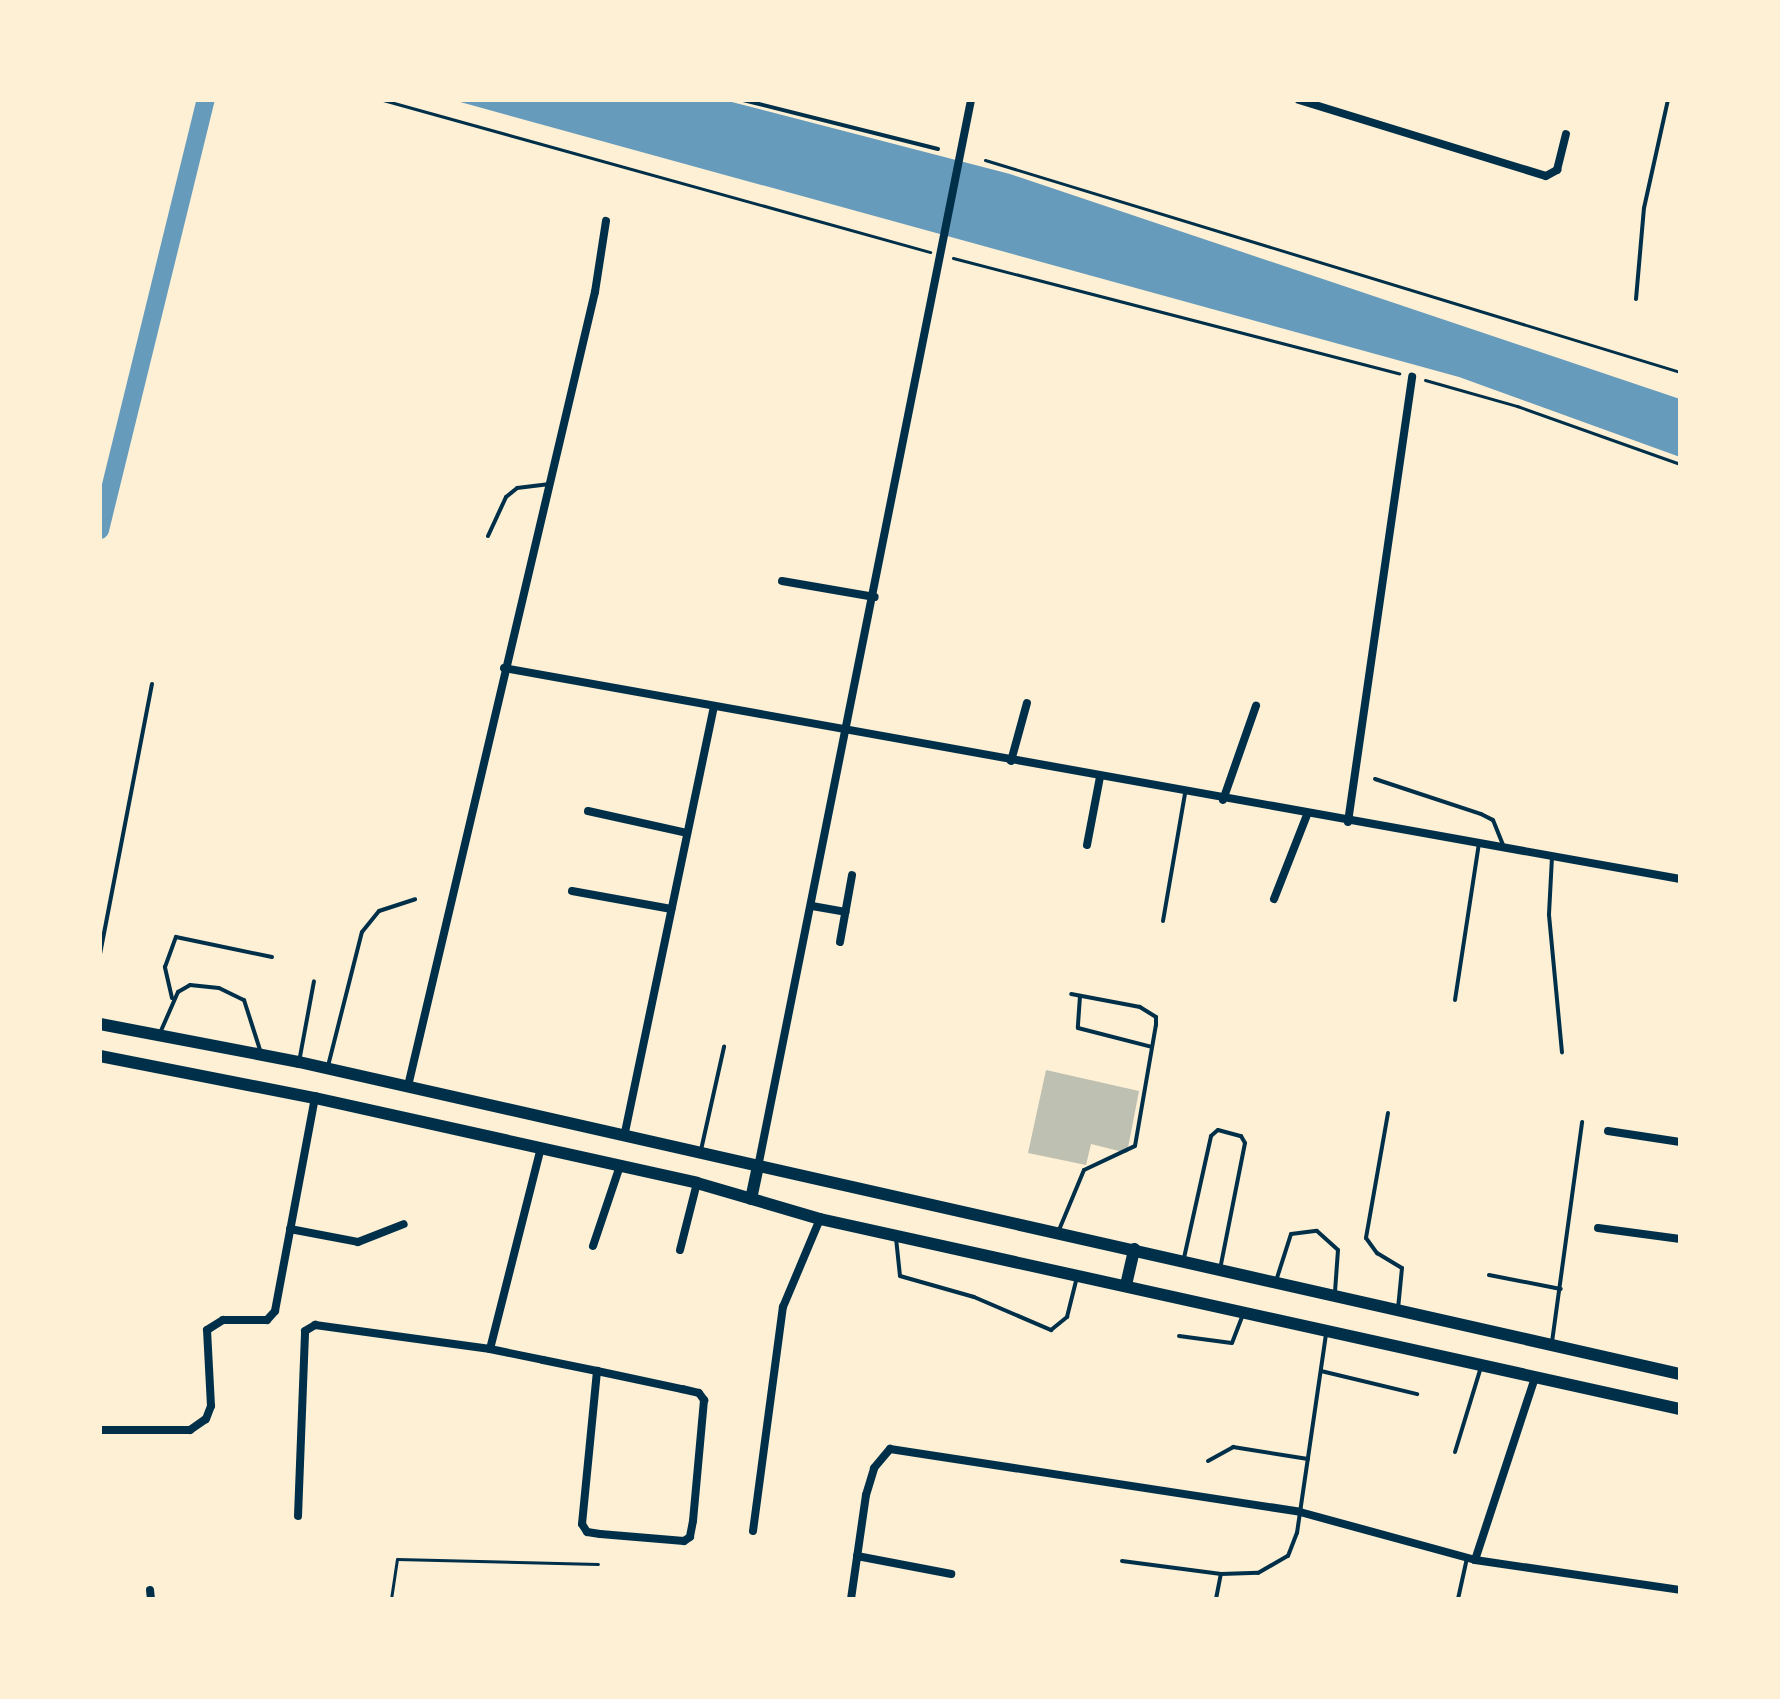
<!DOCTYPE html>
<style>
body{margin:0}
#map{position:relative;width:1780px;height:1699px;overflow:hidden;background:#fdf0d5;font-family:"Work Sans",sans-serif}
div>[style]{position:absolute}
.water>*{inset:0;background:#669bbc}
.canal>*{height:18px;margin:-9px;padding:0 9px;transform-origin:9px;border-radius:9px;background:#669bbc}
.building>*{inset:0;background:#bec0b2}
.path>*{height:3px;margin:-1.5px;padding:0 1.5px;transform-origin:1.5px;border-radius:1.5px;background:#003049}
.service>*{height:4px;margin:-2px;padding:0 2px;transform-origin:2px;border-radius:2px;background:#003049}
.minor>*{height:8px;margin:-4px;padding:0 4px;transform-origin:4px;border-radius:4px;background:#003049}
.primary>*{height:12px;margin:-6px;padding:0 6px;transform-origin:6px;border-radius:6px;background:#003049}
span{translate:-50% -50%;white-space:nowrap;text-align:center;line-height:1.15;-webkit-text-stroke:6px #fdf0d5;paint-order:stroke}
.frame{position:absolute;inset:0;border:102px solid #fdf0d5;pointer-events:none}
</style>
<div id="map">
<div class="water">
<div style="clip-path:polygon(453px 100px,724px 100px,1010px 174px,1680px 399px,1680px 457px,1459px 377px)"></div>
</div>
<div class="canal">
<div style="left:100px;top:530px;width:443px;rotate:-76.2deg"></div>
</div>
<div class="building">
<div style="clip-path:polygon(1046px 1070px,1139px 1091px,1127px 1153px,1091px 1144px,1086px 1165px,1028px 1153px)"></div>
</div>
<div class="path">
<div style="left:383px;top:100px;width:568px;rotate:15.53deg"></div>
<div style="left:985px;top:160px;width:727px;rotate:16.96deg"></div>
<div style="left:953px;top:258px;width:461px;rotate:14.5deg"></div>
<div style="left:1425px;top:380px;width:96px;rotate:15.8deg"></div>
<div style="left:1517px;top:406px;width:173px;rotate:19.6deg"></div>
<div style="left:391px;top:1599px;width:40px;rotate:-81.5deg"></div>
<div style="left:397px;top:1559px;width:201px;rotate:1.4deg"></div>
</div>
<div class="service">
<div style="left:743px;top:100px;width:201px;rotate:14.1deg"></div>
<div style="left:1636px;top:299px;width:91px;rotate:-85deg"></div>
<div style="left:1644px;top:208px;width:111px;rotate:-77.5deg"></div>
<div style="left:488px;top:536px;width:43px;rotate:-65.2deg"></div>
<div style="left:506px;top:497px;width:14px;rotate:-39deg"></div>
<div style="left:517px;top:488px;width:31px;rotate:-7deg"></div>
<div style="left:1375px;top:779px;width:112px;rotate:18.3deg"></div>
<div style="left:1481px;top:814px;width:13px;rotate:27deg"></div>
<div style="left:1493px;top:820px;width:29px;rotate:68deg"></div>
<div style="left:1552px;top:857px;width:58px;rotate:93deg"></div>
<div style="left:1549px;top:915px;width:138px;rotate:84.6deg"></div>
<div style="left:1163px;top:921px;width:130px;rotate:-80.2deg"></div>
<div style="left:100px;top:954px;width:275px;rotate:-79.1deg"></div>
<div style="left:1080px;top:996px;width:32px;rotate:94deg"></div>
<div style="left:1078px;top:1028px;width:76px;rotate:14.4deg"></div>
<div style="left:172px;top:998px;width:32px;rotate:-103deg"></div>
<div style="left:165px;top:967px;width:32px;rotate:-70deg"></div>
<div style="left:176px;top:937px;width:98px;rotate:11.8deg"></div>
<div style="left:1455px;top:1000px;width:158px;rotate:-81.3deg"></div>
<div style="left:160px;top:1033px;width:45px;rotate:-66.3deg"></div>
<div style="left:178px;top:992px;width:14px;rotate:-30deg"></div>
<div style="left:190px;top:985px;width:29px;rotate:6deg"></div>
<div style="left:219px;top:988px;width:28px;rotate:26deg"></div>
<div style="left:244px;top:1000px;width:56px;rotate:72.2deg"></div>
<div style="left:299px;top:1062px;width:82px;rotate:-79.5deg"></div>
<div style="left:328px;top:1066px;width:138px;rotate:-75.8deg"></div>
<div style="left:362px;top:932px;width:27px;rotate:-51deg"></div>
<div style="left:379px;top:911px;width:38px;rotate:-18deg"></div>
<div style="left:1388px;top:1113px;width:127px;rotate:100deg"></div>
<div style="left:1366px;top:1238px;width:19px;rotate:54deg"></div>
<div style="left:1377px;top:1253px;width:29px;rotate:31deg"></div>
<div style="left:1402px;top:1268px;width:41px;rotate:95.6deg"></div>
<div style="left:701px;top:1150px;width:106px;rotate:-77.4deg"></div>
<div style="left:1059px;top:1230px;width:65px;rotate:-67.4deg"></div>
<div style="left:1084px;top:1170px;width:56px;rotate:-25.2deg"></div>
<div style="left:1135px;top:1146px;width:123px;rotate:-80.2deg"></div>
<div style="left:1156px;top:1025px;width:8px;rotate:-90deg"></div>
<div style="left:1156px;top:1017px;width:19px;rotate:-148deg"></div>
<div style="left:1140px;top:1007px;width:70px;rotate:-169.3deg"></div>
<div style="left:896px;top:1238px;width:38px;rotate:84deg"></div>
<div style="left:900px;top:1276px;width:77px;rotate:15.8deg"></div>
<div style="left:974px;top:1297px;width:84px;rotate:23.2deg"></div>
<div style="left:1051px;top:1330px;width:21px;rotate:-39deg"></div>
<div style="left:1067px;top:1317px;width:41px;rotate:-76deg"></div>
<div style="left:1184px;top:1258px;width:125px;rotate:-77.5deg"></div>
<div style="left:1211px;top:1136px;width:9px;rotate:-41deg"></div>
<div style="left:1218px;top:1130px;width:24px;rotate:15deg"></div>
<div style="left:1241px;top:1136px;width:8px;rotate:60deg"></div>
<div style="left:1245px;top:1143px;width:128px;rotate:101.2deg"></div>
<div style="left:1489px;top:1275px;width:73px;rotate:11deg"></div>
<div style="left:1276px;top:1281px;width:49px;rotate:-72.3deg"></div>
<div style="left:1291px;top:1234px;width:26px;rotate:-7deg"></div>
<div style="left:1317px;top:1231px;width:28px;rotate:42deg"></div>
<div style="left:1338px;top:1250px;width:42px;rotate:94.1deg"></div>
<div style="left:1179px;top:1336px;width:53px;rotate:7.5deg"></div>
<div style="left:1232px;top:1343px;width:30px;rotate:-69deg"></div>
<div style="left:1552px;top:1342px;width:222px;rotate:-82.2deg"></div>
<div style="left:1321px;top:1371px;width:99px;rotate:13.5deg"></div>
<div style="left:1455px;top:1452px;width:89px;rotate:-73deg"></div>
<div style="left:1208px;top:1461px;width:29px;rotate:-29deg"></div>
<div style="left:1233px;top:1447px;width:76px;rotate:9.1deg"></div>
<div style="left:1122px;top:1561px;width:100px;rotate:7.5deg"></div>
<div style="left:1221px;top:1574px;width:37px;rotate:-2deg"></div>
<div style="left:1258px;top:1573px;width:34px;rotate:-30deg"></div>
<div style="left:1288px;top:1556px;width:25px;rotate:-69deg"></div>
<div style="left:1297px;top:1533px;width:200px;rotate:-81.7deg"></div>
<div style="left:1216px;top:1599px;width:25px;rotate:-79deg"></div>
<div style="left:1458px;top:1599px;width:42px;rotate:-77.6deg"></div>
</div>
<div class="minor">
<div style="left:1299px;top:100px;width:258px;rotate:17.1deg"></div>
<div style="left:1546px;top:176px;width:13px;rotate:-29deg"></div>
<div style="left:1557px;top:170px;width:37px;rotate:-76deg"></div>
<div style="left:782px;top:581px;width:94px;rotate:9.8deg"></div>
<div style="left:504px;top:668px;width:1195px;rotate:10.17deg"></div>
<div style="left:1011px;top:761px;width:60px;rotate:-74.6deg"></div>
<div style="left:1223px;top:800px;width:100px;rotate:-70.7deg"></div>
<div style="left:588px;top:811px;width:101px;rotate:12.5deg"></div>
<div style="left:1348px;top:822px;width:450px;rotate:-81.8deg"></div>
<div style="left:1087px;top:845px;width:69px;rotate:-79.2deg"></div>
<div style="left:572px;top:891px;width:101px;rotate:10.3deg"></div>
<div style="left:1274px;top:899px;width:90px;rotate:-68.6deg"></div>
<div style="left:812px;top:906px;width:34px;rotate:10deg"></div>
<div style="left:840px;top:942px;width:68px;rotate:-79.8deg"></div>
<div style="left:408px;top:1086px;width:816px;rotate:-76.75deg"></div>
<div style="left:595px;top:292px;width:72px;rotate:-81.2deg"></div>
<div style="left:1608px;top:1131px;width:73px;rotate:8.7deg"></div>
<div style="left:624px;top:1137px;width:438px;rotate:-78.2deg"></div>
<div style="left:758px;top:1167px;width:1088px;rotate:-78.71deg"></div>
<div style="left:1598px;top:1228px;width:83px;rotate:7.6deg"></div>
<div style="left:290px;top:1229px;width:69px;rotate:10.8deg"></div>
<div style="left:358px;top:1242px;width:49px;rotate:-21.4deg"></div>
<div style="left:593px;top:1246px;width:84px;rotate:-71.4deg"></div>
<div style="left:680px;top:1250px;width:69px;rotate:-75.8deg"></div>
<div style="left:490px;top:1349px;width:54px;rotate:11.7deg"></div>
<div style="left:543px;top:1360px;width:55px;rotate:11.5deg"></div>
<div style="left:597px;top:1371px;width:87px;rotate:12deg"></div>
<div style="left:682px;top:1389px;width:17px;rotate:13deg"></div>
<div style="left:699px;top:1393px;width:9px;rotate:54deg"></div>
<div style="left:704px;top:1400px;width:121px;rotate:95.2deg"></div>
<div style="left:693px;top:1521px;width:16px;rotate:101deg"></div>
<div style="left:690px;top:1537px;width:7px;rotate:146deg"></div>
<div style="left:684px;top:1541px;width:84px;rotate:-175.2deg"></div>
<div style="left:600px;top:1534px;width:13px;rotate:-171deg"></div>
<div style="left:587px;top:1532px;width:9px;rotate:-122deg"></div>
<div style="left:582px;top:1524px;width:154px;rotate:-84.4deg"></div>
<div style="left:100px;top:1430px;width:90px"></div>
<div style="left:190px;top:1430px;width:19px;rotate:-35deg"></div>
<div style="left:206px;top:1419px;width:14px;rotate:-69deg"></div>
<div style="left:211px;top:1406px;width:76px;rotate:-93deg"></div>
<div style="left:207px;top:1330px;width:19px;rotate:-32deg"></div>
<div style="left:223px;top:1320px;width:44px"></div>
<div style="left:267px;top:1320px;width:12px;rotate:-48deg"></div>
<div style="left:275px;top:1311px;width:217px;rotate:-79.4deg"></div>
<div style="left:298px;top:1516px;width:185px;rotate:-87.8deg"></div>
<div style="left:305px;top:1331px;width:12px;rotate:-31deg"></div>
<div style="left:315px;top:1325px;width:177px;rotate:7.8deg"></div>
<div style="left:490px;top:1349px;width:207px;rotate:-75.8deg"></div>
<div style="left:753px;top:1531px;width:226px;rotate:-82.4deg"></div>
<div style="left:783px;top:1307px;width:95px;rotate:-67.2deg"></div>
<div style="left:857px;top:1556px;width:96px;rotate:10.8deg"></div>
<div style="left:1475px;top:1560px;width:193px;rotate:-71.8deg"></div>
<div style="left:150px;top:1590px;width:9px;rotate:84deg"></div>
<div style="left:851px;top:1599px;width:105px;rotate:-81.8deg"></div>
<div style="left:866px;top:1495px;width:28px;rotate:-73deg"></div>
<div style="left:874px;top:1468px;width:25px;rotate:-50deg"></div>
<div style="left:890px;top:1449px;width:415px;rotate:8.7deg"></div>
<div style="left:1300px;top:1512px;width:181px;rotate:15.3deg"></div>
<div style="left:1475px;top:1560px;width:207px;rotate:8.3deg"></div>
</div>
<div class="primary">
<div style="left:100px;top:1024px;width:203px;rotate:10.8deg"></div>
<div style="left:299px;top:1062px;width:1416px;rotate:12.73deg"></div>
<div style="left:100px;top:1056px;width:219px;rotate:11.1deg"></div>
<div style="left:315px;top:1098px;width:391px;rotate:12.5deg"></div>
<div style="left:697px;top:1183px;width:128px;rotate:16.3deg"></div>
<div style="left:820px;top:1219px;width:881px;rotate:12.46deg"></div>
<div style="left:751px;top:1199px;width:33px;rotate:-78deg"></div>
<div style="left:1126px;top:1285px;width:37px;rotate:-77deg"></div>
</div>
<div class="frame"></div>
</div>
